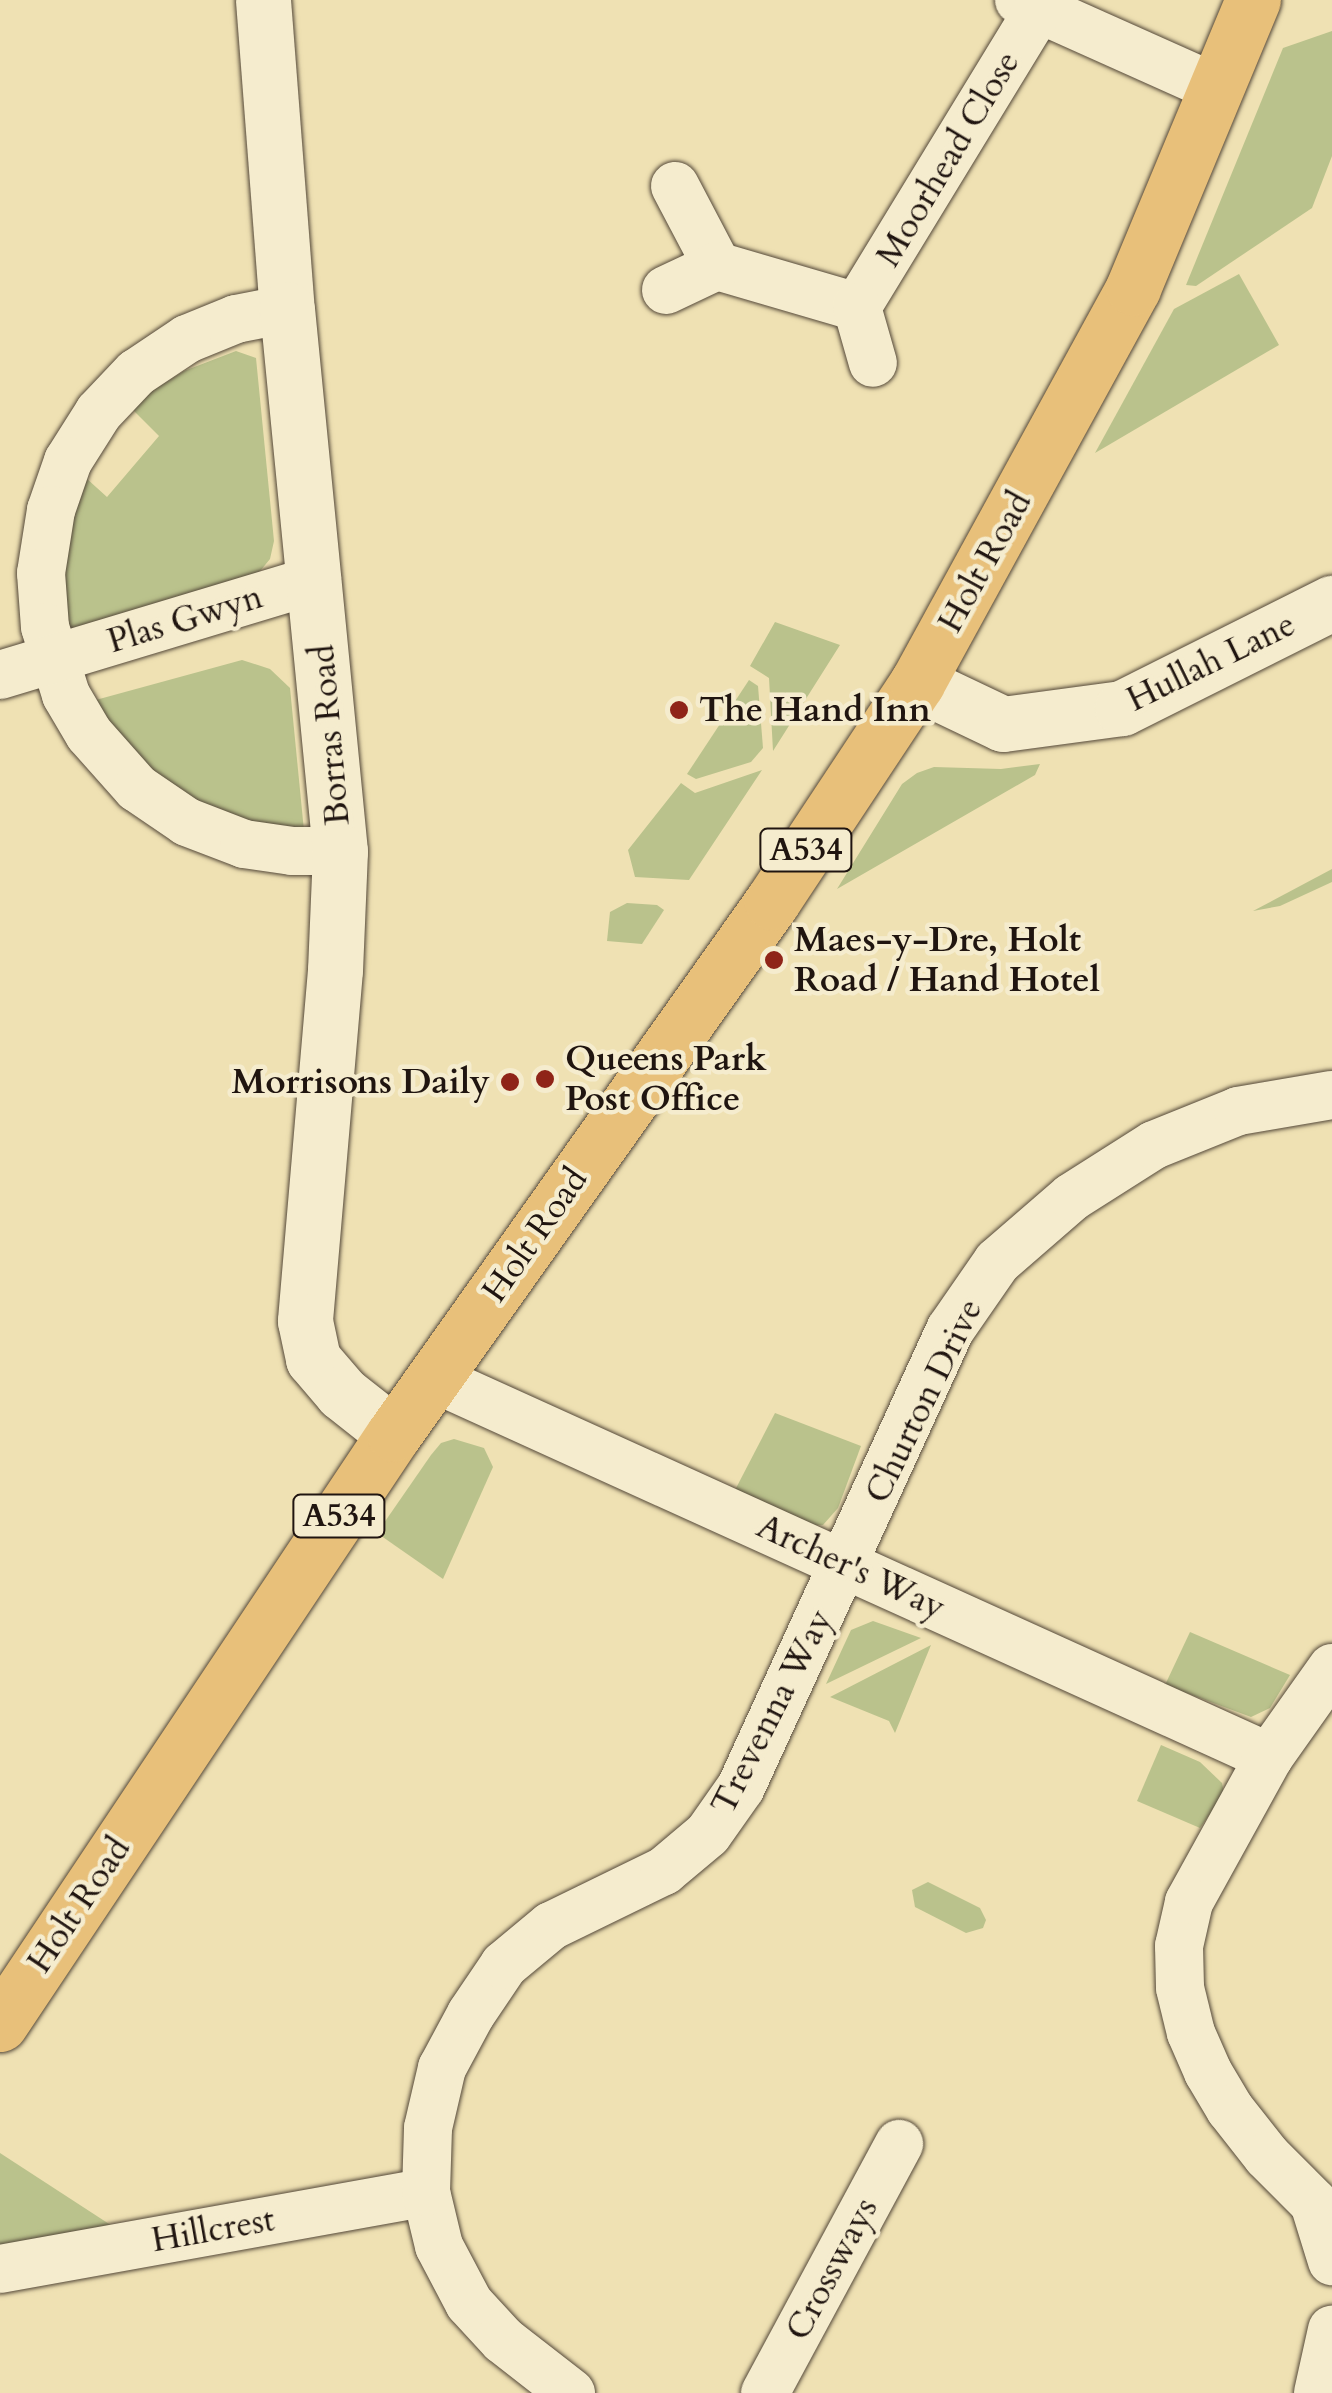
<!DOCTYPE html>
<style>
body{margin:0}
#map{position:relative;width:1332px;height:2393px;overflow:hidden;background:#efe1b3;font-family:Cardo,serif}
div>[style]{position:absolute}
.green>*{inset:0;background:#bac28c}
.roads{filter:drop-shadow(0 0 2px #544839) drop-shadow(0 0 2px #544839)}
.street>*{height:48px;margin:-24px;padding:0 24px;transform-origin:24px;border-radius:24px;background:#f5ecce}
.secondary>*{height:55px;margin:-27.5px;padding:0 27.5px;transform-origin:27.5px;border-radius:27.5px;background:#f5ecce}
.primary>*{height:55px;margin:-27.5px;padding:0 27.5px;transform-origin:27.5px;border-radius:27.5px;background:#e8c07a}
.dots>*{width:28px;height:28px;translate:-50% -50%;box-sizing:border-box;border:5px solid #f5ecce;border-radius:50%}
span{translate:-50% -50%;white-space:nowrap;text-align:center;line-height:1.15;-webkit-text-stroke:9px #f5ecce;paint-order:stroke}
.shield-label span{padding:2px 8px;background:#f5ecce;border:2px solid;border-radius:8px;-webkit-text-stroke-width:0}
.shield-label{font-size:32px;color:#201510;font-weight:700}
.street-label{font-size:35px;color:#201510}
.poi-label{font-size:35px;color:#201510;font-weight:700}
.left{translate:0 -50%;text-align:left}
.right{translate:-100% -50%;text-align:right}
</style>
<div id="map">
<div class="green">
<div style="clip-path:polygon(1332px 31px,1332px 156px,1312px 208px,1196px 286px,1186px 285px,1283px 48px)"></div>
<div style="clip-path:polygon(1239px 274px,1279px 345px,1095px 453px,1174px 309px)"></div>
<div style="clip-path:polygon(236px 351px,256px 358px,274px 541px,270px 559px,256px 576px,48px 641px,46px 574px,86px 478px,107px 497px,159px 436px,134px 411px,134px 402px,184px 371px)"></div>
<div style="clip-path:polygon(775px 622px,840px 645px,773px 751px,769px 678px,750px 666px)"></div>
<div style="clip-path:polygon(242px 660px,270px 669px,290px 688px,305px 841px,142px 783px,92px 701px)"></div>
<div style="clip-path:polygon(749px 680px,758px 686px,763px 748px,751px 762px,696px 779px,687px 774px)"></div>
<div style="clip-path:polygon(1040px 764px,1035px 775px,837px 889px,902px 784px,917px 773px,934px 767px,1001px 769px)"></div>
<div style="clip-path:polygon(762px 770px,689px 880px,635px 877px,628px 850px,681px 783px,695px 793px)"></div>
<div style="clip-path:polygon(1332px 869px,1332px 882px,1280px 906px,1253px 911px)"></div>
<div style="clip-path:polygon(627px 903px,657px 905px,664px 910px,642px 944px,607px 941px,610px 912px)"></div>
<div style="clip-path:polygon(775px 1413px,861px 1446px,838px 1508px,823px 1525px,809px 1526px,734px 1492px)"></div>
<div style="clip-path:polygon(454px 1439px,484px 1448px,493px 1467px,443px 1579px,377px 1533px,431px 1455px,441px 1443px)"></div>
<div style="clip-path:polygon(873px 1621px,921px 1638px,826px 1684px,851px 1630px)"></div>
<div style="clip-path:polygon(1190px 1632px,1290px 1675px,1270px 1708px,1251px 1717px,1165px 1685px)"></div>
<div style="clip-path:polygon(931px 1645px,895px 1733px,889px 1721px,830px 1697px)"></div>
<div style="clip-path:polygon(1161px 1745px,1200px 1762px,1222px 1783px,1224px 1794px,1200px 1828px,1137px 1801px)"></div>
<div style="clip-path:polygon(928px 1882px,980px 1908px,986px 1920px,983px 1928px,966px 1933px,915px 1907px,912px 1890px)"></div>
<div style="clip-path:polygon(0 2153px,123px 2233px,0 2254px)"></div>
</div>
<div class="roads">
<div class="street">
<div style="left:1019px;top:0;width:216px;rotate:24.1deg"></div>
<div style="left:675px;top:186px;width:90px;rotate:62.3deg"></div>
<div style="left:717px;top:266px;width:146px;rotate:16.3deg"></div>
<div style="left:857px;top:307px;width:347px;rotate:-58.6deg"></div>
<div style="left:666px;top:290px;width:56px;rotate:-25.2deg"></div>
<div style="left:857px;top:307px;width:58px;rotate:74.1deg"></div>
<div style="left:287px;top:309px;width:52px;rotate:168.9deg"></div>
<div style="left:236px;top:319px;width:53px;rotate:157.8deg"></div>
<div style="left:187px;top:339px;width:61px;rotate:146.3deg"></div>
<div style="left:136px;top:373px;width:54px;rotate:133.5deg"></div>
<div style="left:99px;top:412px;width:58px;rotate:122.3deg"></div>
<div style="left:68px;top:461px;width:52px;rotate:109.1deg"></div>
<div style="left:51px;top:510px;width:64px;rotate:99deg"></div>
<div style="left:41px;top:573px;width:54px;rotate:85.8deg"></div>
<div style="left:45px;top:627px;width:71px;rotate:72.8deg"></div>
<div style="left:66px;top:695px;width:45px;rotate:59.5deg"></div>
<div style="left:89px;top:734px;width:72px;rotate:48.4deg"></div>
<div style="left:137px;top:788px;width:60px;rotate:34.2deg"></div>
<div style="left:187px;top:822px;width:61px;rotate:21.1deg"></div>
<div style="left:244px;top:844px;width:49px;rotate:8.3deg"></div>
<div style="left:292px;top:851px;width:48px"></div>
<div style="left:0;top:675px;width:331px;rotate:-16.8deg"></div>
<div style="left:433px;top:1378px;width:918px;rotate:24.39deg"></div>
<div style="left:1332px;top:1668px;width:109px;rotate:125.3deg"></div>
<div style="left:1269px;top:1757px;width:166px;rotate:118.9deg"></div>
<div style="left:1189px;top:1902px;width:45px;rotate:102.8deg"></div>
<div style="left:1179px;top:1946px;width:42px;rotate:88.6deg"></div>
<div style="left:1180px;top:1988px;width:46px;rotate:76.3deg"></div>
<div style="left:1191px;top:2033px;width:43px;rotate:66.4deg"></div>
<div style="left:1208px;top:2072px;width:43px;rotate:59.3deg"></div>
<div style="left:1230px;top:2109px;width:60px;rotate:51.8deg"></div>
<div style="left:1267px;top:2156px;width:66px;rotate:45deg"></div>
<div style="left:1314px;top:2203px;width:61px;rotate:72.8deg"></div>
<div style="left:0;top:2269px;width:433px;rotate:-10.2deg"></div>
<div style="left:571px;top:2393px;width:86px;rotate:-142.1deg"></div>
<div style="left:503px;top:2340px;width:50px;rotate:-132.6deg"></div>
<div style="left:469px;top:2303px;width:64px;rotate:-117.8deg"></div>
<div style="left:439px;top:2246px;width:56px;rotate:-103.5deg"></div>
<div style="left:426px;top:2192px;width:64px;rotate:-88.2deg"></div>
<div style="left:428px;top:2128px;width:62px;rotate:-76.9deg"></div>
<div style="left:442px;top:2068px;width:61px;rotate:-61.8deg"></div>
<div style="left:471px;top:2014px;width:59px;rotate:-56deg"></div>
<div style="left:504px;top:1965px;width:61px;rotate:-39.7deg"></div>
<div style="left:551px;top:1926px;width:126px;rotate:-26deg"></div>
<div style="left:664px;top:1871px;width:57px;rotate:-40.1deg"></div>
<div style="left:708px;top:1834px;width:57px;rotate:-54.9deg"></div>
<div style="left:741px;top:1787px;width:503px;rotate:-65.42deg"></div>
<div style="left:950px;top:1330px;width:83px;rotate:-55.3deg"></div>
<div style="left:997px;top:1262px;width:99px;rotate:-40.9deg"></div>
<div style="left:1072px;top:1197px;width:97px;rotate:-32.4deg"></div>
<div style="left:1154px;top:1145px;width:91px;rotate:-22deg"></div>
<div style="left:1238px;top:1111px;width:95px;rotate:-9.7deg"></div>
<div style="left:765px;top:2393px;width:283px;rotate:-61.7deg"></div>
<div style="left:1318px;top:2393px;width:65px;rotate:-77.5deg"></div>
</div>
<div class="secondary">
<div style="left:263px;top:0;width:310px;rotate:85.6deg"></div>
<div style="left:287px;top:309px;width:545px;rotate:84.42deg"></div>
<div style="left:340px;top:851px;width:119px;rotate:92.4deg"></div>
<div style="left:335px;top:970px;width:352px;rotate:94.9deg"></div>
<div style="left:305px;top:1321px;width:39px;rotate:78deg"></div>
<div style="left:313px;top:1359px;width:45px;rotate:49.5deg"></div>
<div style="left:342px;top:1393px;width:66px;rotate:38.3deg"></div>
<div style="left:917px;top:683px;width:95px;rotate:25.5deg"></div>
<div style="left:1003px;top:724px;width:120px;rotate:-7.7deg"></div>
<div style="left:1122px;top:708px;width:235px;rotate:-26.6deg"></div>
</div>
<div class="primary">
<div style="left:0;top:2024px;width:709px;rotate:-56.27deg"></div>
<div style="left:394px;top:1434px;width:653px;rotate:-54.61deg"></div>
<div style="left:772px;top:902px;width:263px;rotate:-56.5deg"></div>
<div style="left:917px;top:683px;width:450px;rotate:-61.3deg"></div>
<div style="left:1133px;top:288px;width:312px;rotate:-67.4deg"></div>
</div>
</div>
<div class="dots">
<div style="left:679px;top:710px;background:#8f2418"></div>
<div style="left:774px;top:960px;background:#8f2418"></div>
<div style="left:545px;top:1079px;background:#8f2418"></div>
<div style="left:510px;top:1082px;background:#8f2418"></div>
</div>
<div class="shield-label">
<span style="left:806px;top:850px">A534</span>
<span style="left:339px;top:1516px">A534</span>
</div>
<div class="street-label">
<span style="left:948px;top:159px;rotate:-59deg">Moorhead Close</span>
<span style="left:985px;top:562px;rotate:-61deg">Holt Road</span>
<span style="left:185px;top:619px;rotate:-17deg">Plas Gwyn</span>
<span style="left:1211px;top:662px;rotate:-26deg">Hullah Lane</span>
<span style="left:330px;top:735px;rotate:-95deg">Borras Road</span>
<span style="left:535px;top:1235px;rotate:-55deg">Holt Road</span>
<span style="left:924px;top:1401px;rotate:-64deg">Churton Drive</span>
<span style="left:851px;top:1567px;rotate:25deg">Archer's Way</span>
<span style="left:772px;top:1712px;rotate:-63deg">Trevenna Way</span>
<span style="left:79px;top:1905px;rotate:-56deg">Holt Road</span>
<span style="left:213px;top:2230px;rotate:-10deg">Hillcrest</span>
<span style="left:832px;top:2269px;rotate:-62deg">Crossways</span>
</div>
<div class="poi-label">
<span class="left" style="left:699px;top:710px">The Hand Inn</span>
<span class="left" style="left:794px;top:960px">Maes-y-Dre, Holt<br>Road / Hand Hotel</span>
<span class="left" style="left:565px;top:1079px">Queens Park<br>Post Office</span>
<span class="right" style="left:490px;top:1082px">Morrisons Daily</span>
</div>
</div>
